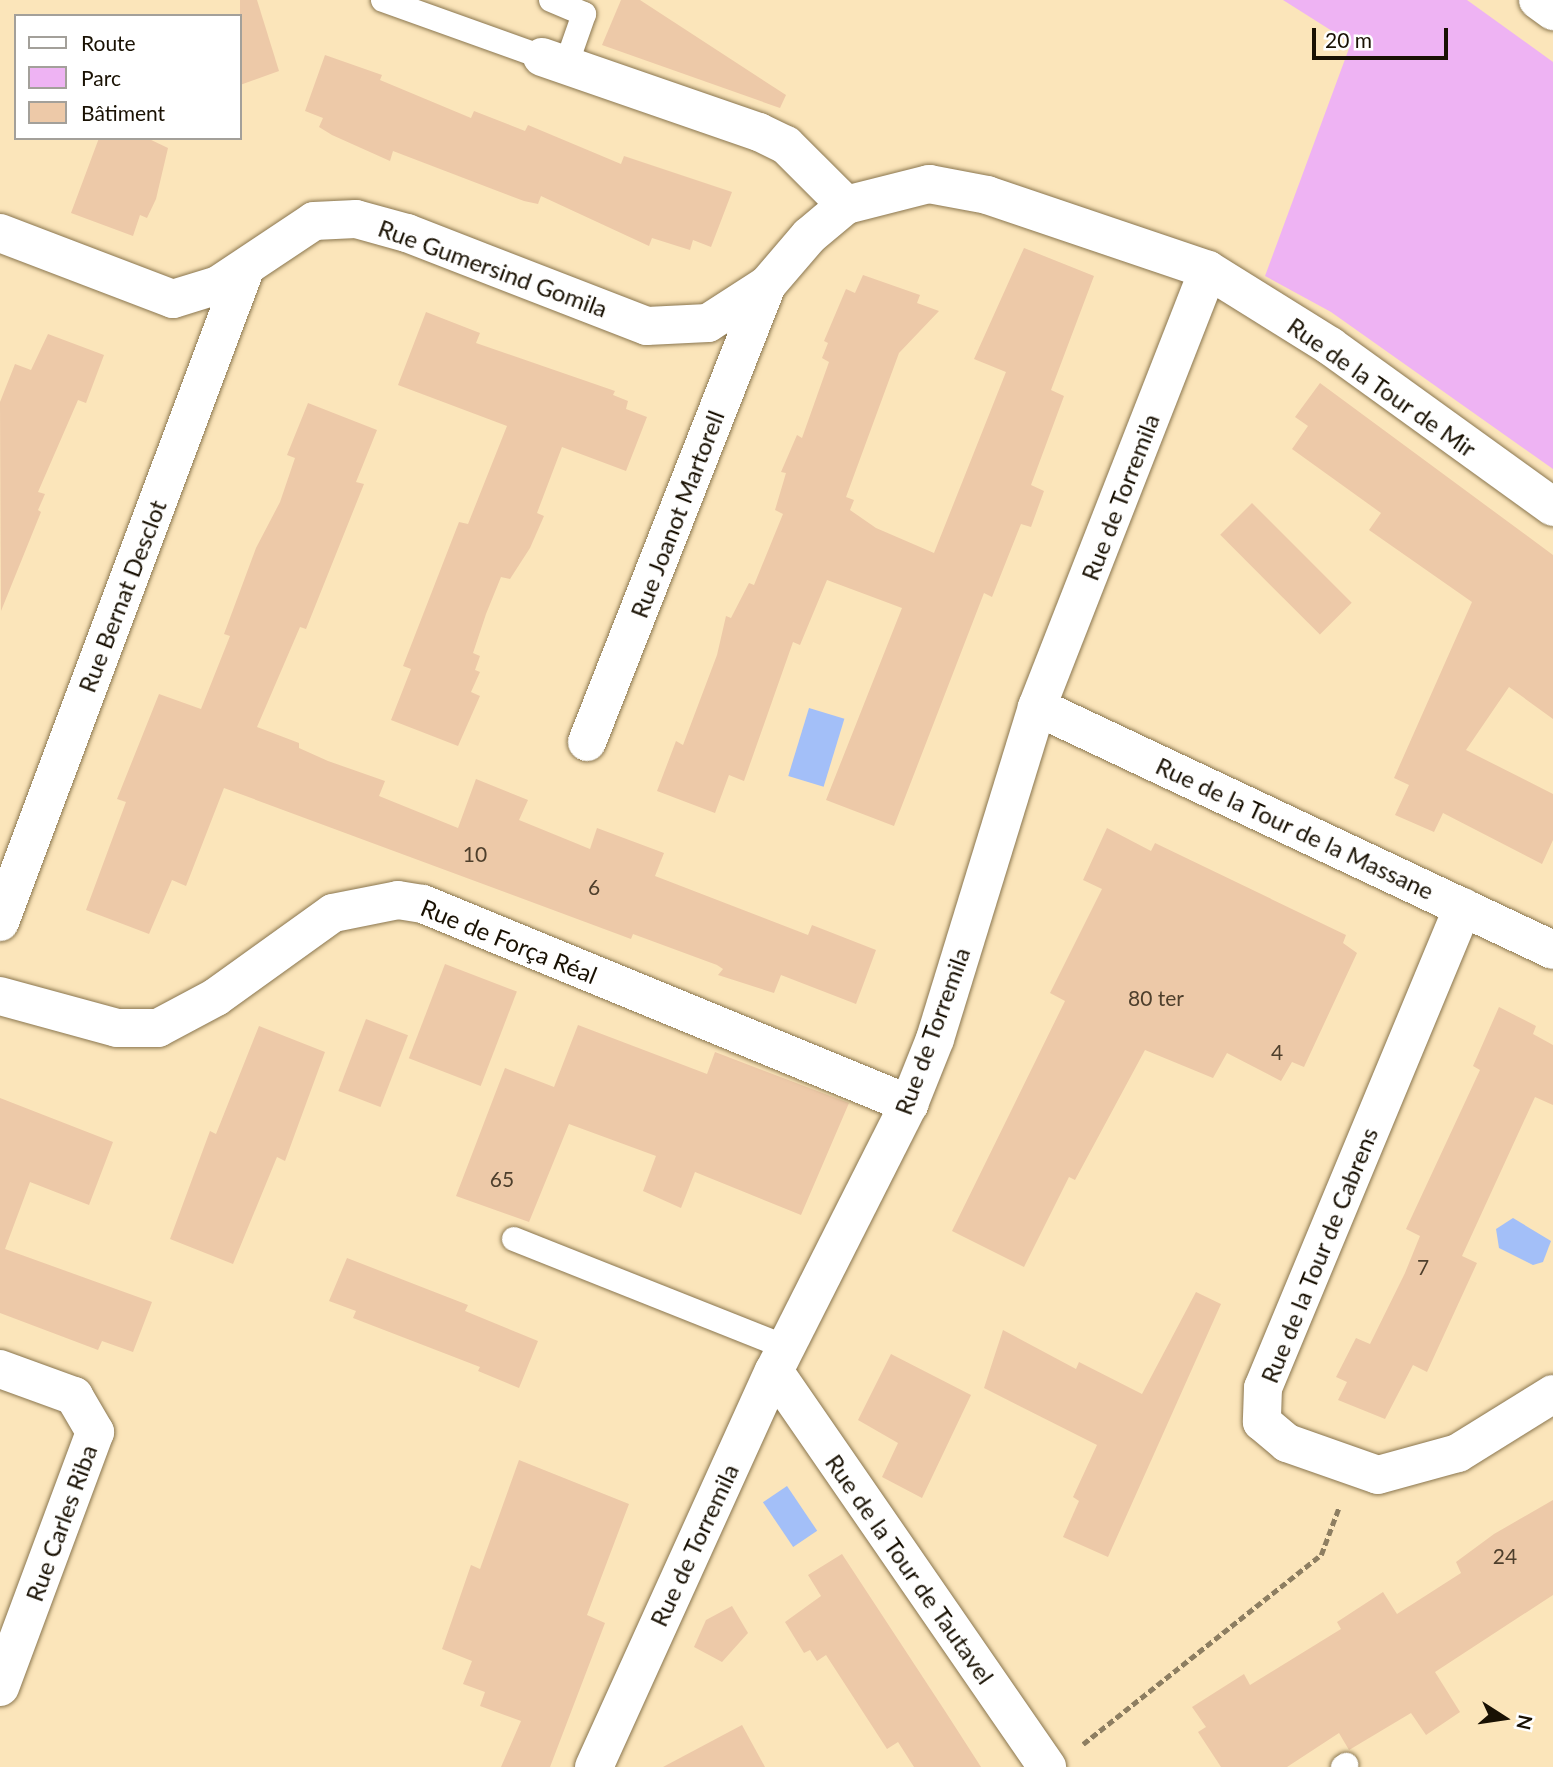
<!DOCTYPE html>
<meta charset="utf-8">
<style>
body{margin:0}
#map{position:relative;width:1553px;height:1767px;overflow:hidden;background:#fbe5ba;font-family:Lato,sans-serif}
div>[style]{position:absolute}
.green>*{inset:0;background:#eeb3f3}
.water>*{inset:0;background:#a3bff8;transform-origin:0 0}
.building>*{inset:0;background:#edc9a8;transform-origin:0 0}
.path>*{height:4.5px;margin-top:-2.25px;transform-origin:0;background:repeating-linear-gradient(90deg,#8d7e61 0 7px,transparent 0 10.5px)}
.roads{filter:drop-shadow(0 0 2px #8a764f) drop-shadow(0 0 2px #8a764f)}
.lane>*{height:24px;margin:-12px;padding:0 12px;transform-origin:12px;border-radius:12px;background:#fff}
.street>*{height:38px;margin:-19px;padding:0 19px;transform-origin:19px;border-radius:19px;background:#fff}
.highway>*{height:38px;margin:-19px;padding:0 19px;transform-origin:19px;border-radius:19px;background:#fff}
span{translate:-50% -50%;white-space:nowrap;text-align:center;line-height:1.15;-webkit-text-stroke:7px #fff;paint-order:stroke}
.number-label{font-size:21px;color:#4e3f2c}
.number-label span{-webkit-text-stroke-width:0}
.street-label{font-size:24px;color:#191103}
.legend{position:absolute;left:14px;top:14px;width:228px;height:126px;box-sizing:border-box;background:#fff;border:2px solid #a3a09a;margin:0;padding:9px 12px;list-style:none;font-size:21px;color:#191103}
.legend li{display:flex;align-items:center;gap:14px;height:35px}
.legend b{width:35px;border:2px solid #a3a09a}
.north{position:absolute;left:1469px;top:1683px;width:70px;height:70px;-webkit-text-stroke:5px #fff;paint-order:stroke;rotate:102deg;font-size:19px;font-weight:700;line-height:28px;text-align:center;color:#191103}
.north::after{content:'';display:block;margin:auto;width:24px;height:32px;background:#191103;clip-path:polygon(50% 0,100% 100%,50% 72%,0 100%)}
.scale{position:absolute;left:1312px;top:28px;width:136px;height:32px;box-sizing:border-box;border:4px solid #191103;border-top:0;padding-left:9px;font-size:21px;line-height:24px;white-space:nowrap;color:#191103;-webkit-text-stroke:5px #fff;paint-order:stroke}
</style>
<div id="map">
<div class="green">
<div style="clip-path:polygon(1283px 0,1467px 0,1553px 62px,1553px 469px,1331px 312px,1265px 276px,1351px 43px)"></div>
</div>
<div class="water">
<div style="left:809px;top:708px;width:37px;height:71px;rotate:17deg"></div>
<div style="clip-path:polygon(1513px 1218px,1551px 1241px,1543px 1262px,1533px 1265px,1499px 1248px,1496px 1229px)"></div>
<div style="left:787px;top:1486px;width:54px;height:29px;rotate:56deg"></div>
</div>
<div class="building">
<div style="clip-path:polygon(240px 0,257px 0,279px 71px,240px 85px)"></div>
<div style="clip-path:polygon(621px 0,640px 0,786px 95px,780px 108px,602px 45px)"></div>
<div style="clip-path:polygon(325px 55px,382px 75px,380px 80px,471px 118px,474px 111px,525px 131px,528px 125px,621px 164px,624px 156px,732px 192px,711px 247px,693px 240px,690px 250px,652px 238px,649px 246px,541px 196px,538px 204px,524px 201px,393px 151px,390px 161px,332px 135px,319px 127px,323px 118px,305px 111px)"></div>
<div style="clip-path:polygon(99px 138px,147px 138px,168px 148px,156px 199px,147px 218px,140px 215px,133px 236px,71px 213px)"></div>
<div style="clip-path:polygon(1024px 248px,1094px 276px,1051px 390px,1064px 396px,1031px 485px,1044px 491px,1031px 527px,1021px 524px,992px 597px,984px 593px,894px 826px,826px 800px,902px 608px,827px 580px,800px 645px,793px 642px,744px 781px,729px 775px,715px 813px,657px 791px,676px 741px,683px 745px,717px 655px,726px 616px,731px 618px,749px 583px,754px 585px,783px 514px,775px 510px,786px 473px,781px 472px,797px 435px,802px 438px,829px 362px,822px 358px,828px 343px,824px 341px,846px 289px,855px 293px,863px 275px,920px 295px,917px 303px,939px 311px,899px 353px,846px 497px,854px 500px,850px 510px,876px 528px,934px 553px,1006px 372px,974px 359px)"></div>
<div style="clip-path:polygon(426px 312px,480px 333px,476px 343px,615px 391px,613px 395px,628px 401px,626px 409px,647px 417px,626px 471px,562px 447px,537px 513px,544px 516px,530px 548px,510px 579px,501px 577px,486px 614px,473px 653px,480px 656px,475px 670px,480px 672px,471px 692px,480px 696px,458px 746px,391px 720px,411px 669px,403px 666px,459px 522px,468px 524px,507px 426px,398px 385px)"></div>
<div style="clip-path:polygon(48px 334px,104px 355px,86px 403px,78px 400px,38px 492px,45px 494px,38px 510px,41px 512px,1px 611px,0 402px,15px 364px,31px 370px)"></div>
<div style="clip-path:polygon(1320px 383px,1553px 555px,1553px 719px,1509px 687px,1466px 750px,1553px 794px,1553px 840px,1542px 864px,1443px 813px,1434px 832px,1395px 815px,1409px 785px,1394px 778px,1472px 602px,1369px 530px,1381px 513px,1292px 449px,1308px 426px,1295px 417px)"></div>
<div style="clip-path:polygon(308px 403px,377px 430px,356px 482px,364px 484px,306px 629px,300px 627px,257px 727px,299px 743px,299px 748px,328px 761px,385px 781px,379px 796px,458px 828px,476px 779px,528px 800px,519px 820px,590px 849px,597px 828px,664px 853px,655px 876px,808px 935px,812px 925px,876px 950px,856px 1004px,781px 975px,774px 993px,718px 975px,723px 969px,717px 965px,633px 934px,631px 939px,224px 788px,186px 886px,172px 880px,149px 934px,86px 910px,126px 802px,117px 799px,159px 694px,201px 709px,230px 636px,224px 634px,256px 548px,280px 502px,295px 458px,287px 455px)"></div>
<div style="left:1252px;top:503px;width:141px;height:45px;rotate:45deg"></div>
<div style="clip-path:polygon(1107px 828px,1151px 851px,1155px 843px,1346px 935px,1343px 943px,1357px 953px,1304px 1067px,1292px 1062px,1281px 1081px,1227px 1053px,1213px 1078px,1145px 1050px,1075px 1180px,1069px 1177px,1024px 1267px,952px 1231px,1065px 1001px,1050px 993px,1102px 889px,1083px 880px)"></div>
<div style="left:445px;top:964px;width:77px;height:101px;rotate:21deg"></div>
<div style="clip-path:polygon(1499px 1007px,1536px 1026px,1533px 1034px,1553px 1045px,1553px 1105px,1535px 1097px,1462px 1256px,1477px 1263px,1427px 1372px,1413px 1365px,1385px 1419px,1338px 1400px,1347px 1382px,1336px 1377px,1356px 1338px,1370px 1344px,1405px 1273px,1420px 1236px,1406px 1229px,1480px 1070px,1473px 1066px)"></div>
<div style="left:366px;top:1019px;width:45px;height:77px;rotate:21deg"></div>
<div style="clip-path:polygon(578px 1025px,707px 1074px,715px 1052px,849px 1103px,801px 1215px,695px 1172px,681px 1208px,643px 1191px,656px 1156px,569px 1124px,529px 1222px,456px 1196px,505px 1068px,554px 1087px)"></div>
<div style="clip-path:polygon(259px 1026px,325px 1052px,285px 1161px,277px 1157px,233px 1264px,170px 1239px,210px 1131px,216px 1134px)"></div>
<div style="clip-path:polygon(0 1098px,113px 1142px,89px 1205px,30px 1182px,5px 1249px,152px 1302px,133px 1352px,102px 1341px,98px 1350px,0 1313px)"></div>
<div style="clip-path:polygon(347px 1258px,468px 1305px,465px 1311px,538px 1341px,519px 1388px,478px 1371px,480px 1367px,353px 1318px,356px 1311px,329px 1301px)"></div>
<div style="clip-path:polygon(1196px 1292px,1221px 1304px,1108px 1557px,1063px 1537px,1079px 1501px,1073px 1497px,1097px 1445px,984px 1388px,1003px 1330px,1076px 1369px,1079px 1362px,1142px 1394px)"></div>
<div style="clip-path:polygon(891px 1354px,971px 1395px,922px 1498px,882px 1477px,898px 1443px,858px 1420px)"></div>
<div style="clip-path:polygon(519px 1460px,629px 1504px,587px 1615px,605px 1623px,550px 1767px,501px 1767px,521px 1721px,480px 1706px,485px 1692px,463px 1684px,472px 1661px,442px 1649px,471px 1565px,480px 1569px)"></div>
<div style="clip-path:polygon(1553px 1500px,1553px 1595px,1435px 1672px,1460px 1712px,1426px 1735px,1411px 1713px,1349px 1750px,1339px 1733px,1287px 1767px,1221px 1767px,1198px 1732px,1206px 1727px,1192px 1707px,1244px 1674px,1250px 1685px,1341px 1629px,1337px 1622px,1383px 1592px,1397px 1614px,1461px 1573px,1456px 1562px,1494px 1534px)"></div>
<div style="clip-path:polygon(842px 1554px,945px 1711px,981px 1767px,914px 1767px,898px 1742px,887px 1749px,826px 1655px,817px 1661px,810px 1650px,804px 1653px,785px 1622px,821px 1596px,808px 1575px)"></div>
<div style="clip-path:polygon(732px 1606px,748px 1633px,722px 1662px,694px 1647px,706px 1620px)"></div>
<div style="clip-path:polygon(742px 1725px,765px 1767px,663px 1767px)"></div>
</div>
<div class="path">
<div style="left:1083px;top:1744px;width:304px;rotate:-38.5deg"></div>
<div style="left:1321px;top:1555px;width:51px;rotate:-69.4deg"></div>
</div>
<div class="roads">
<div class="lane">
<div style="left:383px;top:0;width:169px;rotate:19.7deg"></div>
<div style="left:551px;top:0;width:36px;rotate:23deg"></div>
<div style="left:584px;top:14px;width:54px;rotate:109.4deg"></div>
<div style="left:514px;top:1239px;width:293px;rotate:21.7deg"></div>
<div style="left:1343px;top:1767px;width:4px;rotate:-34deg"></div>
</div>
<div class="street">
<div style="left:542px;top:57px;width:230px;rotate:19.1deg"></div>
<div style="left:759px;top:132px;width:30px;rotate:26deg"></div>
<div style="left:786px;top:145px;width:85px;rotate:45deg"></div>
<div style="left:0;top:233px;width:185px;rotate:20.9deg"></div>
<div style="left:173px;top:299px;width:47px;rotate:-17.3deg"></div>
<div style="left:218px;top:285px;width:115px;rotate:-33.7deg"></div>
<div style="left:314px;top:221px;width:42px;rotate:-2.7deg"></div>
<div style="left:356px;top:219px;width:53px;rotate:15.4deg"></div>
<div style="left:407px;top:233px;width:257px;rotate:21.2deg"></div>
<div style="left:647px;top:326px;width:61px;rotate:-2.8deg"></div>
<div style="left:708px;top:323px;width:70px;rotate:-32.8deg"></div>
<div style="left:767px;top:285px;width:65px;rotate:-49.4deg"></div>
<div style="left:809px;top:236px;width:48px;rotate:-40deg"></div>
<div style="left:846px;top:205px;width:86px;rotate:-14.2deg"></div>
<div style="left:929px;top:184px;width:59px;rotate:10.7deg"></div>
<div style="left:987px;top:195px;width:233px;rotate:18.7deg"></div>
<div style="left:1208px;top:270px;width:144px;rotate:31.9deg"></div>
<div style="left:1330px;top:346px;width:275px;rotate:35.8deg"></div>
<div style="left:1037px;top:707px;width:570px;rotate:25.22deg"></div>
<div style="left:587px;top:742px;width:491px;rotate:-68.5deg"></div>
<div style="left:1463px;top:907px;width:521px;rotate:112.58deg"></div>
<div style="left:1263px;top:1388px;width:34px;rotate:92deg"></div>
<div style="left:1262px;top:1422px;width:33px;rotate:40deg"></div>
<div style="left:1287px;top:1443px;width:96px;rotate:19.4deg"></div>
<div style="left:1378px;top:1475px;width:83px;rotate:-15.4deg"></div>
<div style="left:1458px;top:1453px;width:112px;rotate:-31.8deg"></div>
<div style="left:0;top:922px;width:697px;rotate:-69.43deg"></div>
<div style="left:0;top:996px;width:121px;rotate:15.3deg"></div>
<div style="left:117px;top:1028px;width:41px"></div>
<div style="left:158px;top:1028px;width:66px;rotate:-28.1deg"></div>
<div style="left:216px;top:997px;width:144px;rotate:-35.7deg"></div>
<div style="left:333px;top:913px;width:66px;rotate:-11.3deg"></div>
<div style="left:398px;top:900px;width:25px;rotate:9deg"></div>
<div style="left:423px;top:904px;width:526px;rotate:22.37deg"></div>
<div style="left:0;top:1369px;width:79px;rotate:20deg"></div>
<div style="left:74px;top:1396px;width:42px;rotate:59.7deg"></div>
<div style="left:95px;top:1432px;width:272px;rotate:110.4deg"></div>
<div style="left:774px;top:1371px;width:481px;rotate:55.4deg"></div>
<div style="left:594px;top:1767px;width:435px;rotate:-65.6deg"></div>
<div style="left:774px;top:1371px;width:299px;rotate:-63.2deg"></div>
<div style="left:909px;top:1104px;width:70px;rotate:-68.2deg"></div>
<div style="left:935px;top:1039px;width:347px;rotate:-72.9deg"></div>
<div style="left:1037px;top:707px;width:469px;rotate:-68.6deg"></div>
</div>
<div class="highway">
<div style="left:1538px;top:0;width:19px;rotate:36deg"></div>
</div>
</div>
<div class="number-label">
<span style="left:475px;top:854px">10</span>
<span style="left:594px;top:887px">6</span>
<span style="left:1156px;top:998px">80 ter</span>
<span style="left:1277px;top:1052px">4</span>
<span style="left:502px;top:1179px">65</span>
<span style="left:1423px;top:1267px">7</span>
<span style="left:1505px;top:1556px">24</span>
</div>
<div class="street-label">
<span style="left:493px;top:268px;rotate:20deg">Rue Gumersind Gomila</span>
<span style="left:1382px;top:387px;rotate:35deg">Rue de la Tour de Mir</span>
<span style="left:1120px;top:497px;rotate:-69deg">Rue de Torremila</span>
<span style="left:677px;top:514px;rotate:-69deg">Rue Joanot Martorell</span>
<span style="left:122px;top:596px;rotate:-69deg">Rue Bernat Desclot</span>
<span style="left:1295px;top:828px;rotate:25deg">Rue de la Tour de la Massane</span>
<span style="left:509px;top:941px;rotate:22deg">Rue de Força Réal</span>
<span style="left:932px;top:1031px;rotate:-70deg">Rue de Torremila</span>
<span style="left:1319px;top:1255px;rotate:-68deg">Rue de la Tour de Cabrens</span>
<span style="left:61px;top:1523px;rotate:-70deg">Rue Carles Riba</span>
<span style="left:694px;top:1545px;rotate:-65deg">Rue de Torremila</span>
<span style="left:910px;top:1569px;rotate:55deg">Rue de la Tour de Tautavel</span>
</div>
<ul class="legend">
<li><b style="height:9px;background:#fff"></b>Route</li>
<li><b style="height:19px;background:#eeb3f3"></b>Parc</li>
<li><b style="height:19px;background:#edc9a8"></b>Bâtiment</li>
</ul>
<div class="north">N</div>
<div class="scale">20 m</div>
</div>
